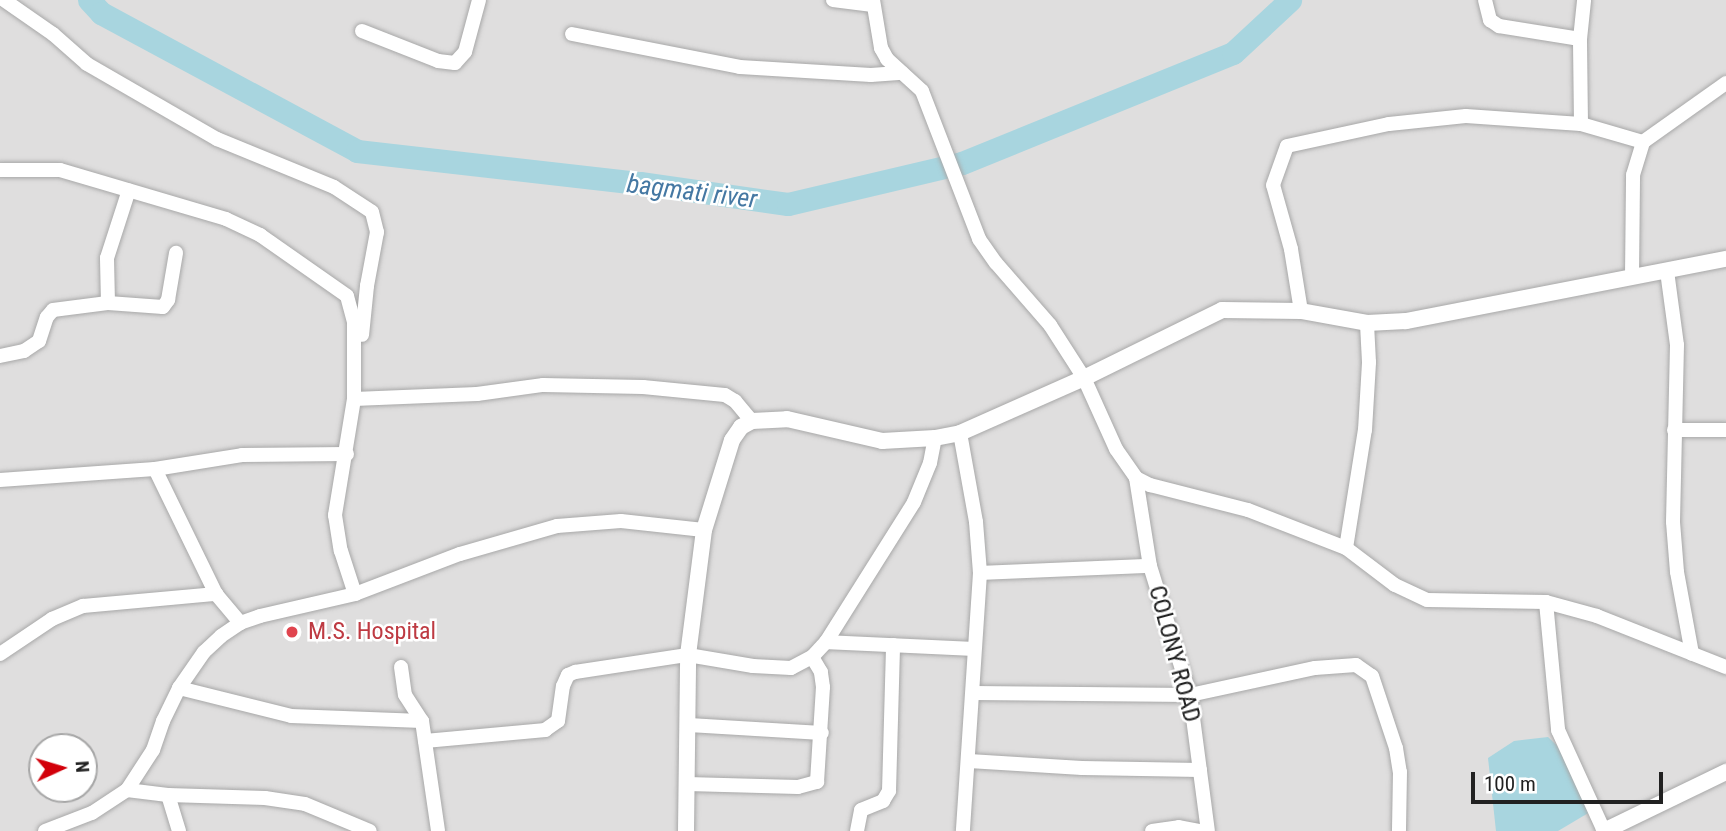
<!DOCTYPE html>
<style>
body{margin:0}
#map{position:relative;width:1726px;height:831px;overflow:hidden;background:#f1eee8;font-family:"Roboto Condensed",sans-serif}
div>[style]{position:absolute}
.residential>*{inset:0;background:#dfdede}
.water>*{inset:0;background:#a8d5df}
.river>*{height:23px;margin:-11.5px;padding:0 11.5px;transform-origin:11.5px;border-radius:11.5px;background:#a8d5df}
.roads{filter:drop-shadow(0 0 2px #a8a8a8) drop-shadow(0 0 2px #a8a8a8)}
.minor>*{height:14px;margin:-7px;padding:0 7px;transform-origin:7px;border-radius:7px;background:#fff}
.tertiary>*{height:16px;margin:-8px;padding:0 8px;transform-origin:8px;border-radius:8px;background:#fff}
.dots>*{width:19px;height:19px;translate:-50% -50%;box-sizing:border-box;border:4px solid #fff;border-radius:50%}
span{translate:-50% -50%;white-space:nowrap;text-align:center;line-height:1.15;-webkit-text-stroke:5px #fff;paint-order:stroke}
.health-label{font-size:24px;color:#be3a42}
.left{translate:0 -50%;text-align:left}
.street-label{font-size:24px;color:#212121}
.water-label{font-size:26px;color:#4578a3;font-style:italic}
.north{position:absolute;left:28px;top:733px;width:70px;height:70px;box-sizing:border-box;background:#fff;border:2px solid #a6a6a6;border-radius:50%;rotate:86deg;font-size:19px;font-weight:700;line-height:28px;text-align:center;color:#212121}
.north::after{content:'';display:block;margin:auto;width:24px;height:32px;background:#d2000a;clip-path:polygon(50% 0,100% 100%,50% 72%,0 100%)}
.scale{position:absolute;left:1471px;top:772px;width:192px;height:32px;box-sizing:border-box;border:4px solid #212121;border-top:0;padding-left:9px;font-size:21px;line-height:24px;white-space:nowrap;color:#212121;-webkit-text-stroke:5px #fff;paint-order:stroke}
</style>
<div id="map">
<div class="residential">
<div style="clip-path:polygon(evenodd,0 0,1726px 0,1726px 831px,0 831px,0 0,42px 747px,84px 747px,84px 789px,42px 789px,42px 747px)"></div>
</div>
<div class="water">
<div style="clip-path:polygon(1548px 737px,1568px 756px,1590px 812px,1558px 831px,1496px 831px,1488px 758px,1514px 741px)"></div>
</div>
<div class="river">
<div style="left:89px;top:0;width:18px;rotate:47deg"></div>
<div style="left:101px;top:13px;width:291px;rotate:28.3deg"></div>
<div style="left:357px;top:151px;width:285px;rotate:6.5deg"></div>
<div style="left:640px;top:183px;width:149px;rotate:8.1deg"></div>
<div style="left:788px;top:204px;width:179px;rotate:-13.3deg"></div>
<div style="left:962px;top:163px;width:292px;rotate:-22.1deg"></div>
<div style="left:1233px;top:53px;width:78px;rotate:-42.9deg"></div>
</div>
<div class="roads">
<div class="minor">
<div style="left:4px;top:0;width:60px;rotate:34.8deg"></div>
<div style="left:53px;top:34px;width:45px;rotate:41.4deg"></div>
<div style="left:87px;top:64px;width:150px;rotate:30deg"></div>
<div style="left:217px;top:139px;width:126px;rotate:22.3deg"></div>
<div style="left:334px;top:187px;width:45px;rotate:33.3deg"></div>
<div style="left:372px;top:212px;width:21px;rotate:76deg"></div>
<div style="left:377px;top:232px;width:55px;rotate:100.5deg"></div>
<div style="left:367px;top:286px;width:49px;rotate:95.8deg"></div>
<div style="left:833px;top:0;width:40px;rotate:7.1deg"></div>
<div style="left:873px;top:0;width:49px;rotate:80.5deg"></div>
<div style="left:881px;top:48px;width:13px;rotate:61deg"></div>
<div style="left:887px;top:59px;width:47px;rotate:42.4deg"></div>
<div style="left:922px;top:91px;width:159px;rotate:68.9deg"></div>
<div style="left:979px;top:239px;width:29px;rotate:55deg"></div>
<div style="left:996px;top:263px;width:82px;rotate:48.9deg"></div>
<div style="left:1050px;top:325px;width:63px;rotate:57.3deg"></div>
<div style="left:1084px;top:378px;width:78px;rotate:65.7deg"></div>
<div style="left:1116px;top:449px;width:35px;rotate:55deg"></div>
<div style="left:1136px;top:478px;width:16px;rotate:27deg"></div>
<div style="left:1150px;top:485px;width:101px;rotate:14.3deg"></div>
<div style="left:1248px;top:510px;width:105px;rotate:21.2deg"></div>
<div style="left:1346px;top:548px;width:61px;rotate:37.1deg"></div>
<div style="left:1395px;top:585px;width:35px;rotate:25deg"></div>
<div style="left:1427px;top:600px;width:119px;rotate:1deg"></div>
<div style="left:1546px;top:602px;width:53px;rotate:15.4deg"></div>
<div style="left:1597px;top:616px;width:139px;rotate:21.6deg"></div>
<div style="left:1485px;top:0;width:21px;rotate:76deg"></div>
<div style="left:1490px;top:20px;width:11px;rotate:34deg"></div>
<div style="left:1499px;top:26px;width:82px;rotate:9.1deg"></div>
<div style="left:362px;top:31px;width:82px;rotate:21.5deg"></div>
<div style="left:438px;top:61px;width:17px;rotate:7deg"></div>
<div style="left:455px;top:63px;width:15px;rotate:-48deg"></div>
<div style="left:465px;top:52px;width:54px;rotate:-74.9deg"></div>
<div style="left:572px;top:34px;width:171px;rotate:11.1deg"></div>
<div style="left:740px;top:67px;width:131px;rotate:3.5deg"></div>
<div style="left:871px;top:75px;width:31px;rotate:-4deg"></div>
<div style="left:1581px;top:124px;width:85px;rotate:-90.7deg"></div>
<div style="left:1580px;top:39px;width:39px;rotate:-84deg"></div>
<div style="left:0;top:170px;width:60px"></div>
<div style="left:60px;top:170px;width:173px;rotate:16.4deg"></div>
<div style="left:226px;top:219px;width:38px;rotate:25deg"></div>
<div style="left:260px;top:235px;width:106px;rotate:35deg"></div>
<div style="left:347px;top:296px;width:28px;rotate:75deg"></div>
<div style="left:354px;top:323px;width:76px;rotate:90deg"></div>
<div style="left:354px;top:399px;width:118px;rotate:99.3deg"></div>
<div style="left:335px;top:515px;width:36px;rotate:81deg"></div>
<div style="left:341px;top:551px;width:45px;rotate:72deg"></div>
<div style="left:1667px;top:271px;width:75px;rotate:82.3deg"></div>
<div style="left:1677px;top:345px;width:177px;rotate:91.3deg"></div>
<div style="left:1673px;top:522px;width:50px;rotate:85.4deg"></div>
<div style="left:1677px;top:572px;width:83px;rotate:79.6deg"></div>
<div style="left:1632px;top:276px;width:101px;rotate:-89.4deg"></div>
<div style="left:1633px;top:175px;width:34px;rotate:-73deg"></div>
<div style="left:1643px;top:142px;width:102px;rotate:-35.4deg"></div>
<div style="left:108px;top:303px;width:45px;rotate:-91.3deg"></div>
<div style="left:107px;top:258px;width:71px;rotate:-72.1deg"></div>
<div style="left:1301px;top:311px;width:63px;rotate:-99.2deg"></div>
<div style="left:1291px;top:249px;width:66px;rotate:-105.7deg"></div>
<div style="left:1273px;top:185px;width:41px;rotate:-70.3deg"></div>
<div style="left:1287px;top:146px;width:104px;rotate:-12.2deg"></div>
<div style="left:1389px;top:124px;width:77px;rotate:-5.9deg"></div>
<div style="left:1466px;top:116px;width:115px;rotate:4deg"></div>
<div style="left:1581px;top:124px;width:65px;rotate:16.2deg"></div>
<div style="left:0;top:356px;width:25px;rotate:-12deg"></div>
<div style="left:24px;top:351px;width:18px;rotate:-34deg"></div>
<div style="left:39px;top:341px;width:25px;rotate:-72deg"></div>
<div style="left:47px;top:317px;width:9px;rotate:-49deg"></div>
<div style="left:53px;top:310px;width:55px;rotate:-7.3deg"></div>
<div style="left:108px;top:303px;width:55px;rotate:4.2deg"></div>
<div style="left:163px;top:307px;width:9px;rotate:-54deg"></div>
<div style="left:168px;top:300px;width:48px;rotate:-80.3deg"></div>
<div style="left:354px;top:399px;width:123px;rotate:-2.3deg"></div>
<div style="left:477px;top:394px;width:67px;rotate:-7.8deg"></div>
<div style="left:543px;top:385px;width:100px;rotate:1.1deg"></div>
<div style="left:643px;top:387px;width:82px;rotate:5.6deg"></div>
<div style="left:725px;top:395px;width:12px;rotate:31deg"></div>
<div style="left:735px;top:401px;width:26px;rotate:50deg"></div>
<div style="left:1674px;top:430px;width:52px"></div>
<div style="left:960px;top:433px;width:90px;rotate:79.8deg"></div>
<div style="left:976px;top:522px;width:51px;rotate:85.5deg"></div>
<div style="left:980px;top:573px;width:259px;rotate:93.8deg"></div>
<div style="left:155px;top:469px;width:88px;rotate:-9.1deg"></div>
<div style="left:242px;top:455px;width:105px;rotate:-0.5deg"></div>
<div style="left:1136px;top:478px;width:89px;rotate:81deg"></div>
<div style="left:1150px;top:566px;width:135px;rotate:72.8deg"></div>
<div style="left:1190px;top:695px;width:137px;rotate:82.5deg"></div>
<div style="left:0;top:480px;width:155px;rotate:-4.1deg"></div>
<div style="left:155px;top:469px;width:139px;rotate:64deg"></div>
<div style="left:216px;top:594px;width:38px;rotate:50deg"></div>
<div style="left:1346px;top:548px;width:120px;rotate:-80.9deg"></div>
<div style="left:1365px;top:430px;width:68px;rotate:-86.6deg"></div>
<div style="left:1369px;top:362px;width:39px;rotate:-93deg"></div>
<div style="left:980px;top:573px;width:170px;rotate:-2.4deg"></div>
<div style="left:1546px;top:602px;width:129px;rotate:84.6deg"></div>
<div style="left:1558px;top:730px;width:111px;rotate:65.5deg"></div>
<div style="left:826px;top:642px;width:147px;rotate:2.7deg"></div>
<div style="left:0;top:654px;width:63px;rotate:-33.9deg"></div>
<div style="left:52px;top:619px;width:34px;rotate:-23deg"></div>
<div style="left:83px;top:606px;width:134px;rotate:-5.2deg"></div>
<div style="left:401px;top:667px;width:28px;rotate:82deg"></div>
<div style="left:405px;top:695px;width:31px;rotate:57deg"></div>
<div style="left:422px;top:721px;width:111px;rotate:81.7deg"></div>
<div style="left:179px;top:688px;width:115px;rotate:14deg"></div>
<div style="left:291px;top:716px;width:131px;rotate:2.2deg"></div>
<div style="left:973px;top:693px;width:217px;rotate:0.5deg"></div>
<div style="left:1190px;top:695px;width:128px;rotate:-12.2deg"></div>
<div style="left:1315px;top:668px;width:41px;rotate:-4.2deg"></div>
<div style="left:1356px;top:665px;width:19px;rotate:35deg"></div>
<div style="left:1372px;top:676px;width:76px;rotate:71.6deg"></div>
<div style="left:1396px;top:748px;width:24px;rotate:81deg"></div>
<div style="left:1400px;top:772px;width:59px;rotate:91deg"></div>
<div style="left:689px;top:725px;width:133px;rotate:3.4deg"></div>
<div style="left:425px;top:741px;width:121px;rotate:-5.2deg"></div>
<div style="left:545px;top:730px;width:16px;rotate:-35deg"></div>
<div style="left:558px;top:721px;width:35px;rotate:-82deg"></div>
<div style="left:563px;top:686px;width:12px;rotate:-66deg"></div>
<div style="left:568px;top:675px;width:8px;rotate:-23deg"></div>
<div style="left:575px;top:672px;width:114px;rotate:-8.6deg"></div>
<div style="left:688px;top:655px;width:66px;rotate:9.6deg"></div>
<div style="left:753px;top:666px;width:38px;rotate:3deg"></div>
<div style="left:791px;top:668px;width:24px;rotate:-28deg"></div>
<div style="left:812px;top:657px;width:21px;rotate:-47deg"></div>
<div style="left:826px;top:642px;width:165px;rotate:-57.8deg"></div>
<div style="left:914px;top:502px;width:42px;rotate:-67.7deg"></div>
<div style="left:930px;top:463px;width:25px;rotate:-79deg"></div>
<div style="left:969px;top:761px;width:113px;rotate:3.5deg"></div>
<div style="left:1082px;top:768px;width:118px;rotate:1deg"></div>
<div style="left:687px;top:784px;width:111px;rotate:1.5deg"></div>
<div style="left:798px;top:787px;width:20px;rotate:-15deg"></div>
<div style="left:817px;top:782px;width:95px;rotate:-86.4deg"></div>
<div style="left:823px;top:687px;width:15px;rotate:-98deg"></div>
<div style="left:821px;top:672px;width:17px;rotate:-121deg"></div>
<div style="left:127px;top:790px;width:41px;rotate:7deg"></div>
<div style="left:168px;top:795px;width:97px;rotate:1.8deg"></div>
<div style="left:265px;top:798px;width:40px;rotate:8.5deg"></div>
<div style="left:305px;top:804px;width:70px;rotate:22.6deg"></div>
<div style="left:168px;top:795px;width:38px;rotate:73deg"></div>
<div style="left:45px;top:831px;width:50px;rotate:-21deg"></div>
<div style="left:92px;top:813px;width:42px;rotate:-33.3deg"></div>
<div style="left:127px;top:790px;width:48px;rotate:-57deg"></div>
<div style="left:153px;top:750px;width:31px;rotate:-71deg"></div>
<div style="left:163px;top:721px;width:37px;rotate:-64deg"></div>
<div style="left:179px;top:688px;width:44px;rotate:-55.2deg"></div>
<div style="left:204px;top:652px;width:23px;rotate:-43deg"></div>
<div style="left:221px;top:636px;width:23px;rotate:-34deg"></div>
<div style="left:240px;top:623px;width:21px;rotate:-19deg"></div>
<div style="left:260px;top:616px;width:98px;rotate:-13deg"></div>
<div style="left:355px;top:594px;width:112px;rotate:-20.9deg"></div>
<div style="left:460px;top:554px;width:101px;rotate:-16.1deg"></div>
<div style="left:557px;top:526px;width:64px;rotate:-4.5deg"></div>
<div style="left:621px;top:521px;width:83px;rotate:6.2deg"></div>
<div style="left:857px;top:831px;width:21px;rotate:-79deg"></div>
<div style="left:861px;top:810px;width:24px;rotate:-22deg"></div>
<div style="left:883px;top:801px;width:12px;rotate:-59deg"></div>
<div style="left:889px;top:791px;width:146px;rotate:-88.4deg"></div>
<div style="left:1152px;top:831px;width:27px;rotate:-8deg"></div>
<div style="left:1179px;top:827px;width:20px;rotate:11deg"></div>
</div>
<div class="tertiary">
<div style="left:686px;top:831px;width:176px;rotate:-89.3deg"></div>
<div style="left:688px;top:655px;width:126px;rotate:-82.7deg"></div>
<div style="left:704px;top:530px;width:94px;rotate:-72.7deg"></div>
<div style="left:732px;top:440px;width:16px;rotate:-55deg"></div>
<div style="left:741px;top:427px;width:13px;rotate:-29deg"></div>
<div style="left:752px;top:421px;width:35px;rotate:-3deg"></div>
<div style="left:787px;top:419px;width:98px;rotate:13deg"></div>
<div style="left:882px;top:441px;width:53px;rotate:-3.2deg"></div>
<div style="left:935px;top:438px;width:25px;rotate:-11deg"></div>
<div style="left:960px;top:433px;width:136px;rotate:-23.9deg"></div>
<div style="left:1084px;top:378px;width:154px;rotate:-26.2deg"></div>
<div style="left:1222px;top:310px;width:79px;rotate:0.7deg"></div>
<div style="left:1301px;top:311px;width:67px;rotate:10.3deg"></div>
<div style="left:1367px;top:323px;width:39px;rotate:-3deg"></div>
<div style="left:1406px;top:321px;width:326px;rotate:-11deg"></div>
<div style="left:1604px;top:831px;width:136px;rotate:-25.8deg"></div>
</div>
</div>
<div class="dots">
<div style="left:292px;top:632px;background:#e0444e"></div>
</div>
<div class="health-label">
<span class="left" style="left:308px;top:632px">M.S. Hospital</span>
</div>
<div class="street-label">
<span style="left:1174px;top:654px;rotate:75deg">COLONY ROAD</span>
</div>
<div class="water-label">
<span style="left:692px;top:192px;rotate:7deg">bagmati river</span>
</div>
<div class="north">N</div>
<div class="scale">100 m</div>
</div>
